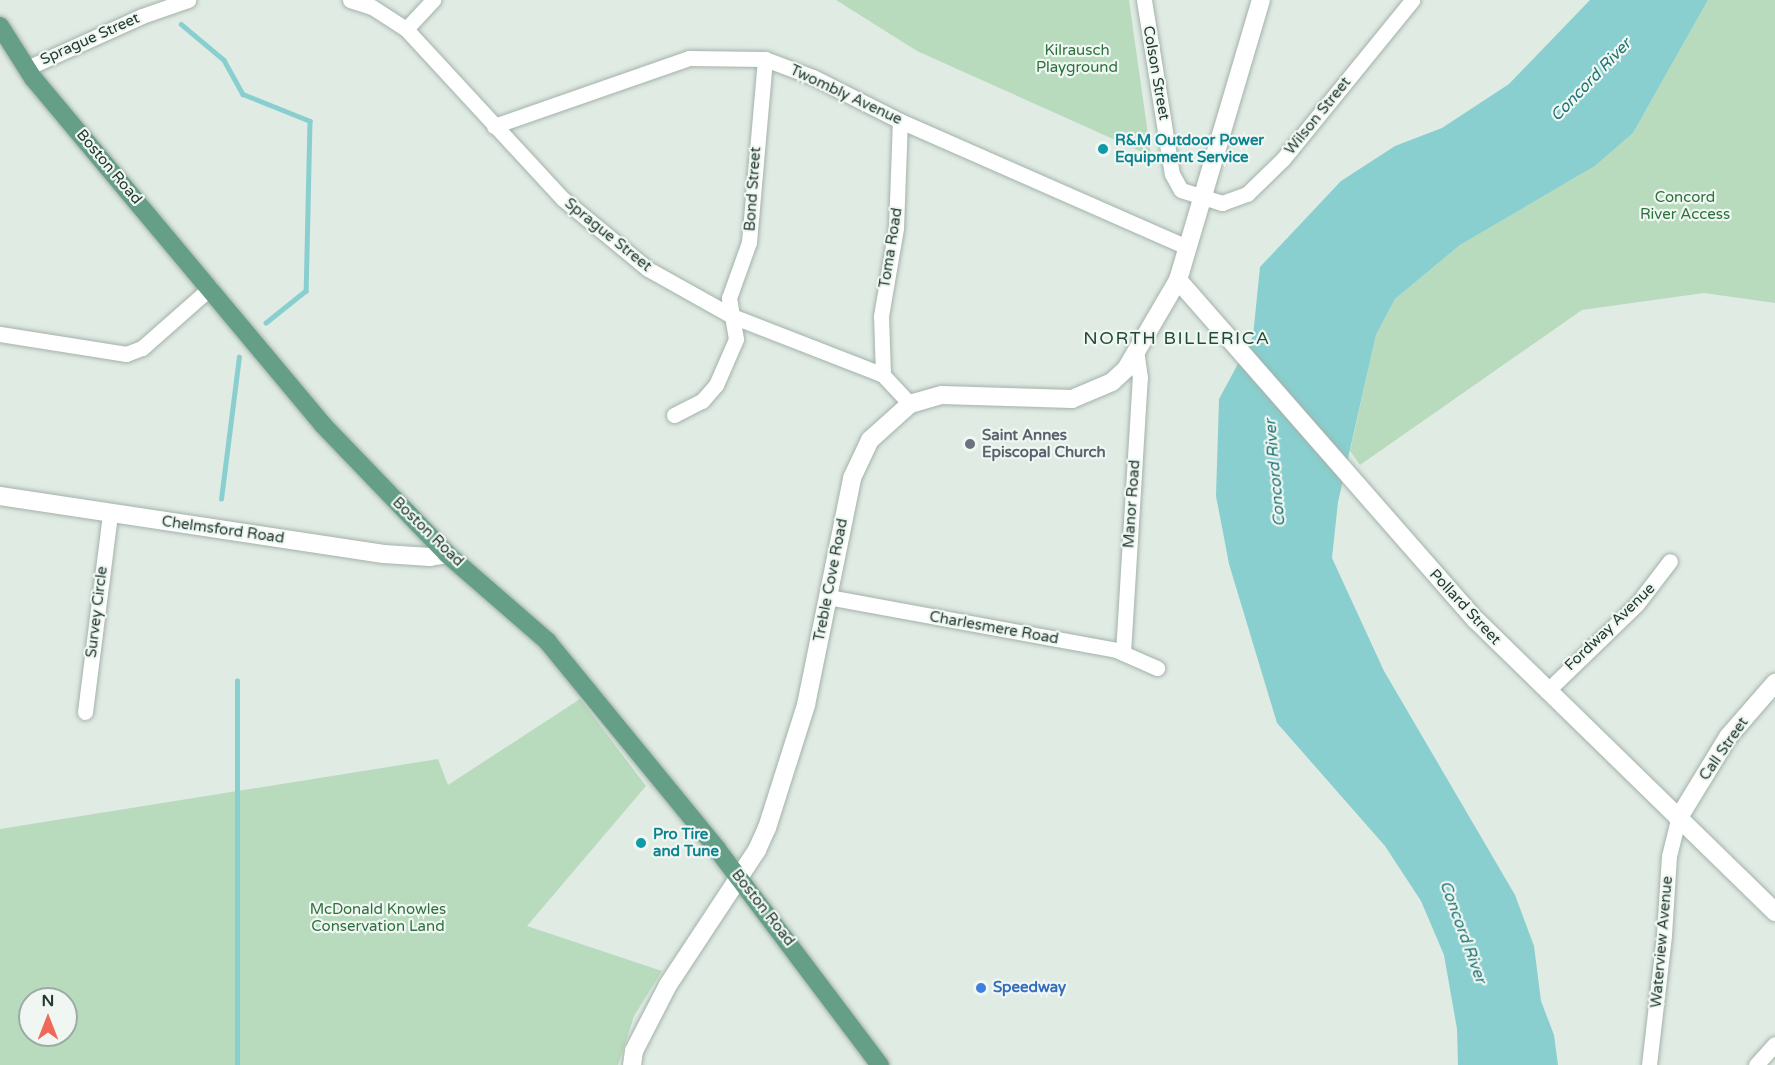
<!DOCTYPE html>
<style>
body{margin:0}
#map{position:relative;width:1775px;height:1065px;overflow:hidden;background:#e0ebe4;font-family:"Varela Round",sans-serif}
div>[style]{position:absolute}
.green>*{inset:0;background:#b9dbbd}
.water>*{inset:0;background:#89cfcf}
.stream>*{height:4.5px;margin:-2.25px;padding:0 2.25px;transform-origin:2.25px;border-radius:2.25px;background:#89cfcf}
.roads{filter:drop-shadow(0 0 2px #a3b2aa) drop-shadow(0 0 2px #a3b2aa)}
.street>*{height:15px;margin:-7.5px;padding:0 7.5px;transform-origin:7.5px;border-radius:7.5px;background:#fff}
.secondary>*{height:18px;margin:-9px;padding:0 9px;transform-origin:9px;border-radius:9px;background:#fff}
.primary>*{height:18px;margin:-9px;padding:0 9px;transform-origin:9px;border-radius:9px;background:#659f87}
.dots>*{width:16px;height:16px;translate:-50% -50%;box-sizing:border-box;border:3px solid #f0f7f3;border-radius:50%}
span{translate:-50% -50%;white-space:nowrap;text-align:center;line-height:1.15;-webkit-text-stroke:4.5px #f0f7f3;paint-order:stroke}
.street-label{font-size:15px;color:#213a30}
.park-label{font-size:15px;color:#2c703c}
.culture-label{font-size:15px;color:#0d838f;font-weight:700}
.left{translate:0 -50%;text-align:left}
.worship-label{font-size:15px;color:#5b616d;font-weight:700}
.shop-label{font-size:15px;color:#366cbe;font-weight:700}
.water-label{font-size:16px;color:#1d7374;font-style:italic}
.quarter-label{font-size:18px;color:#1e4c39;letter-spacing:1.5px}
.north{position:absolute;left:18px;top:987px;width:60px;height:60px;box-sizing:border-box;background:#f0f7f3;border:2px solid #9daba5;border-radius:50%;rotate:0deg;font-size:16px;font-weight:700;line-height:24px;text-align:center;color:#213a30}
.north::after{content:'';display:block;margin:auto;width:21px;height:27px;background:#ef685a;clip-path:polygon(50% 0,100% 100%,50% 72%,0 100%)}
</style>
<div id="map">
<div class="green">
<div style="clip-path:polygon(836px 0,1129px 0,1151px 156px,917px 51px)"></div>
<div style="clip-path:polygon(1708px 0,1775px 0,1775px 303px,1704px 293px,1582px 310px,1360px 465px,1350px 451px,1376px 335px,1395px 299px,1460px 245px,1595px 166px,1633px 133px)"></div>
<div style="clip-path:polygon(evenodd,580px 699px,646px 786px,527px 926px,662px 971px,634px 1016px,618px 1065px,0 1065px,0 829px,438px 759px,448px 785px,580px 699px,30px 999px,66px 999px,66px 1035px,30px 1035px,30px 999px)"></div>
</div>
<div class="water">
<div style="clip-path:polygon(1590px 0,1708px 0,1633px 133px,1595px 166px,1460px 245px,1395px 299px,1376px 335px,1338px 502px,1332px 558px,1384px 671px,1515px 895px,1534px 946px,1541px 1001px,1554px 1035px,1558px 1065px,1458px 1065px,1457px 1029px,1444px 955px,1421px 901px,1385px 846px,1277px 723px,1229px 564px,1216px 496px,1219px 399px,1253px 336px,1260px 267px,1341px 181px,1395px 146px,1442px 128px,1509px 84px)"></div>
</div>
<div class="stream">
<div style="left:181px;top:24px;width:56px;rotate:39.9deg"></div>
<div style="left:224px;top:60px;width:39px;rotate:61deg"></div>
<div style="left:243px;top:94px;width:72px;rotate:21.9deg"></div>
<div style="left:310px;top:121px;width:170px;rotate:91.3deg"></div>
<div style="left:306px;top:291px;width:51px;rotate:141.3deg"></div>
<div style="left:221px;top:499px;width:143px;rotate:-82.8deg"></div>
<div style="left:237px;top:1065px;width:384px;rotate:-90deg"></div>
</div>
<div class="roads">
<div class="street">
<div style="left:350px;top:0;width:23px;rotate:18deg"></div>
<div style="left:372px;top:7px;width:40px;rotate:32.9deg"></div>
<div style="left:406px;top:29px;width:231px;rotate:47.3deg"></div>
<div style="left:563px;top:199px;width:110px;rotate:39.5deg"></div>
<div style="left:648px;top:269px;width:96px;rotate:29.2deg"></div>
<div style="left:732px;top:316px;width:162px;rotate:21.3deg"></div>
<div style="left:883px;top:375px;width:40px;rotate:47deg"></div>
<div style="left:1144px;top:0;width:176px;rotate:80.9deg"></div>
<div style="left:1172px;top:174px;width:18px;rotate:61deg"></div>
<div style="left:1181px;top:190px;width:43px;rotate:17.6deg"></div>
<div style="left:1222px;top:203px;width:27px;rotate:-20deg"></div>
<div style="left:1247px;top:194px;width:50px;rotate:-44.2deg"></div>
<div style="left:1283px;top:159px;width:205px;rotate:-50.9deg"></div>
<div style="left:406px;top:29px;width:40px;rotate:-47deg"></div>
<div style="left:27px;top:68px;width:126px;rotate:-24.3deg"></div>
<div style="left:142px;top:16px;width:49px;rotate:-19.2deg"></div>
<div style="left:494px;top:126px;width:207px;rotate:-19.2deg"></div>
<div style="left:689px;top:58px;width:76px;rotate:0.8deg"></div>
<div style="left:765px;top:59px;width:51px;rotate:20.6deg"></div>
<div style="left:813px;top:77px;width:97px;rotate:26.8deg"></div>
<div style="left:900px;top:121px;width:311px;rotate:23.7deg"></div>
<div style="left:0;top:334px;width:128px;rotate:9deg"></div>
<div style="left:126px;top:354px;width:17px;rotate:-21deg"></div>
<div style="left:142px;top:348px;width:91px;rotate:-41.4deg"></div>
<div style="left:883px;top:375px;width:59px;rotate:-91.9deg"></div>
<div style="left:881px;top:316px;width:89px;rotate:-80.3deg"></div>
<div style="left:896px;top:228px;width:107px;rotate:-87.9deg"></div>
<div style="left:674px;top:415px;width:31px;rotate:-27deg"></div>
<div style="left:702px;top:401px;width:21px;rotate:-49deg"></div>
<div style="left:716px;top:385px;width:50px;rotate:-66.5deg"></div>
<div style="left:736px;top:339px;width:42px;rotate:-99.7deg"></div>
<div style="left:729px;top:298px;width:59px;rotate:-70.3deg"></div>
<div style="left:749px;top:242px;width:184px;rotate:-85deg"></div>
<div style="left:828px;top:597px;width:293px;rotate:10.4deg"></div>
<div style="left:1116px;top:650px;width:45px;rotate:23.7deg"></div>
<div style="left:1123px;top:653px;width:276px;rotate:-86.5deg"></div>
<div style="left:1140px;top:378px;width:22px;rotate:-98deg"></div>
<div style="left:1547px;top:691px;width:125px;rotate:-44deg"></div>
<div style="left:1637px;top:604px;width:54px;rotate:-52.5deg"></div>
<div style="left:85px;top:712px;width:201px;rotate:-82.8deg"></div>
<div style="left:1649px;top:1065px;width:131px;rotate:-83.4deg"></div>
<div style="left:1664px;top:935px;width:79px;rotate:-86.4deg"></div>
<div style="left:1669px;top:856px;width:38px;rotate:-76deg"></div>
<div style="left:1756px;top:1065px;width:28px;rotate:-48deg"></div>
</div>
<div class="secondary">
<div style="left:1178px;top:280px;width:452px;rotate:48.8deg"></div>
<div style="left:1476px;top:620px;width:418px;rotate:44.3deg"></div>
<div style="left:0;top:496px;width:388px;rotate:8.6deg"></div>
<div style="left:384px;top:554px;width:46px;rotate:3.7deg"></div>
<div style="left:430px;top:557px;width:17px;rotate:-10deg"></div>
<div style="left:1678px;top:819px;width:96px;rotate:-58.6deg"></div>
<div style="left:1728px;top:737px;width:72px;rotate:-49deg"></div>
<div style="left:632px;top:1065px;width:14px;rotate:-82deg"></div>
<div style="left:634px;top:1051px;width:74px;rotate:-62.7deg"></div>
<div style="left:668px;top:985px;width:162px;rotate:-56.6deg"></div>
<div style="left:757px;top:850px;width:24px;rotate:-66deg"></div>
<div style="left:767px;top:828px;width:129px;rotate:-72.4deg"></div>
<div style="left:806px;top:705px;width:232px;rotate:-78.5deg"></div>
<div style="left:852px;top:478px;width:42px;rotate:-64.7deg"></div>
<div style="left:870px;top:440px;width:54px;rotate:-42deg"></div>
<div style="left:910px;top:404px;width:33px;rotate:-16deg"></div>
<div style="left:942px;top:395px;width:130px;rotate:1.8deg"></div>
<div style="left:1072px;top:399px;width:43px;rotate:-23deg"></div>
<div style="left:1112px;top:382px;width:19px;rotate:-43deg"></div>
<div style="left:1126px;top:369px;width:103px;rotate:-59.7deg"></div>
<div style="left:1178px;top:280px;width:292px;rotate:-73.5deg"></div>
</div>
<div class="primary">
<div style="left:0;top:26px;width:62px;rotate:57.6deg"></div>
<div style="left:33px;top:78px;width:452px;rotate:50.1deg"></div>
<div style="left:323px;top:425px;width:179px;rotate:46.1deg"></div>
<div style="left:447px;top:554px;width:133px;rotate:41deg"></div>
<div style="left:547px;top:641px;width:269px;rotate:50.7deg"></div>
<div style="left:717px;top:849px;width:271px;rotate:53deg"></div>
</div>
</div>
<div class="dots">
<div style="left:1103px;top:149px;background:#0f9aa8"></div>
<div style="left:970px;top:444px;background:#6b7280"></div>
<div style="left:641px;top:843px;background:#0f9aa8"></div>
<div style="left:981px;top:988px;background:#3f7fe0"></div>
</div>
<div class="street-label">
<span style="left:90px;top:39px;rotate:-24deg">Sprague Street</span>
<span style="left:1156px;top:73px;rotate:80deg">Colson Street</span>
<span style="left:846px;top:95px;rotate:25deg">Twombly Avenue</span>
<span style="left:1318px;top:116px;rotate:-51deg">Wilson Street</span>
<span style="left:109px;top:167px;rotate:50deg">Boston Road</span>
<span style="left:753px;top:189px;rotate:-86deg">Bond Street</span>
<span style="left:608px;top:235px;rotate:39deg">Sprague Street</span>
<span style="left:891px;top:248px;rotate:-81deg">Toma Road</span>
<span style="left:1132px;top:504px;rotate:-86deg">Manor Road</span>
<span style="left:223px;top:530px;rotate:8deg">Chelmsford Road</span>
<span style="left:428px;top:532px;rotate:44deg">Boston Road</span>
<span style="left:831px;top:580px;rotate:-79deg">Treble Cove Road</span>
<span style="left:1465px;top:607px;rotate:47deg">Pollard Street</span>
<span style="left:97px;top:612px;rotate:-83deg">Survey Circle</span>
<span style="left:1610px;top:627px;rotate:-44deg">Fordway Avenue</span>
<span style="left:994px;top:628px;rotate:10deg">Charlesmere Road</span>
<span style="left:1724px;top:749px;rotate:-55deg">Call Street</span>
<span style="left:763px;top:908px;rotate:52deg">Boston Road</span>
<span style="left:1662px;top:942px;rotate:-85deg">Waterview Avenue</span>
</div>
<div class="park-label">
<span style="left:1077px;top:59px">Kilrausch<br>Playground</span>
<span style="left:1685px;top:206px">Concord<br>River Access</span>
<span style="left:378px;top:918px">McDonald Knowles<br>Conservation Land</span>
</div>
<div class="culture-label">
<span class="left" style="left:1115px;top:149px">R&amp;M Outdoor Power<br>Equipment Service</span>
<span class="left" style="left:653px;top:843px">Pro Tire<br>and Tune</span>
</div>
<div class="worship-label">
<span class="left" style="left:982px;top:444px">Saint Annes<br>Episcopal Church</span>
</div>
<div class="shop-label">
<span class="left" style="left:993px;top:988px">Speedway</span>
</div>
<div class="water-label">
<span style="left:1591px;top:80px;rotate:-46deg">Concord River</span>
<span style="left:1275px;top:473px;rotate:-95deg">Concord River</span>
<span style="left:1463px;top:932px;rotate:70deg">Concord River</span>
</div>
<div class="quarter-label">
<span style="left:1177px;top:338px">NORTH BILLERICA</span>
</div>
<div class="north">N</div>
</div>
